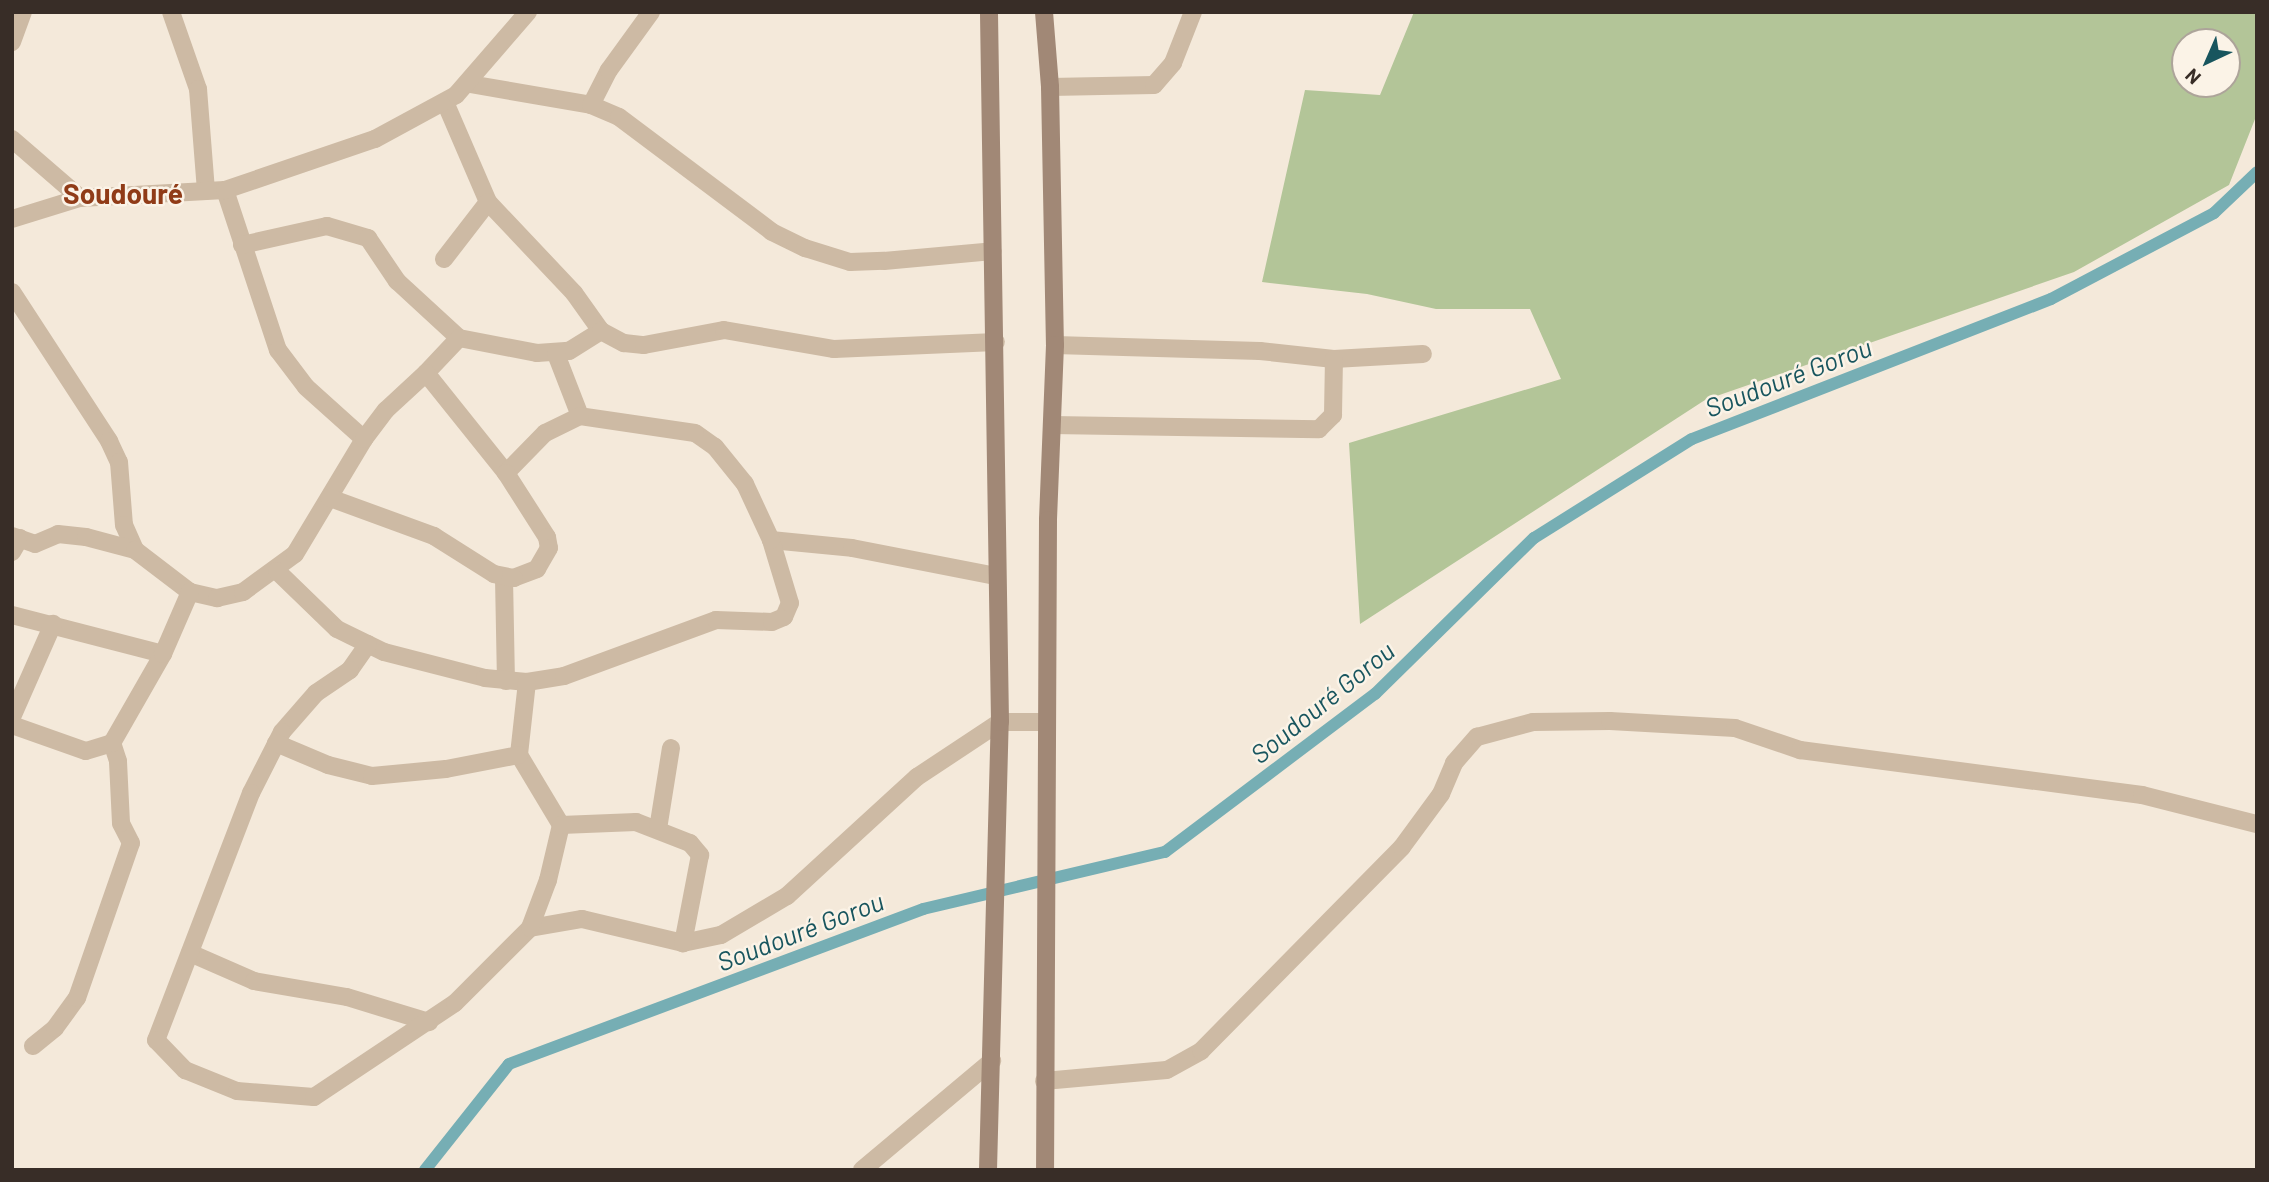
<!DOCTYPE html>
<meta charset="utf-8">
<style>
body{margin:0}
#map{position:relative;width:2269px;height:1182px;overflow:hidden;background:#f4e9da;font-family:Barlow,sans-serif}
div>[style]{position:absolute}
.green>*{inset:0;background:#b3c598}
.stream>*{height:12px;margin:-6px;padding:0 6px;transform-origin:6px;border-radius:6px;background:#76aeb4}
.lane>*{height:18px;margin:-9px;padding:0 9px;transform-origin:9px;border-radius:9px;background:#cdbaa4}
.street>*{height:18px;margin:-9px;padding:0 9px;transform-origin:9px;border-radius:9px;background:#cdbaa4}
.secondary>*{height:18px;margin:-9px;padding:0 9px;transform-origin:9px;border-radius:9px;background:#a18876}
span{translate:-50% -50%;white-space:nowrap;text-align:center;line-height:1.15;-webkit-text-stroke:5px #fbf3e7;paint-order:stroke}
.water-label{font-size:26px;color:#18555e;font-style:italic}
.quarter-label{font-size:28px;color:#903b17;font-weight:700}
.frame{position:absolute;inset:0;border:14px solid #382d27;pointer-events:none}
.north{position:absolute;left:2171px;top:28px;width:70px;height:70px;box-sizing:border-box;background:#fbf3e7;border:2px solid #ada49a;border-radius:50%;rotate:224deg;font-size:19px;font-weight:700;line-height:28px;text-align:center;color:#382d27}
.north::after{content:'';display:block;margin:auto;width:24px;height:32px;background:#18555e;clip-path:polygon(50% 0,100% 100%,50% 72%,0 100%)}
</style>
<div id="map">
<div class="green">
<div style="clip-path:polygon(evenodd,1414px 12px,2257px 12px,2257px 114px,2229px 185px,2074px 272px,1705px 400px,1360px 624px,1349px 443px,1561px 379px,1530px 309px,1436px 309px,1367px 294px,1262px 282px,1305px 90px,1380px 95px,1414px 12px,2185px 42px,2227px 42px,2227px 84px,2185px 84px,2185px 42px)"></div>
</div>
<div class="stream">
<div style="left:425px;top:1170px;width:135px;rotate:-51.6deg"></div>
<div style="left:509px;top:1064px;width:442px;rotate:-20.5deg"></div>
<div style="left:923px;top:909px;width:249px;rotate:-13.3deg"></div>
<div style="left:1165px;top:852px;width:263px;rotate:-37deg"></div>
<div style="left:1375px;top:694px;width:223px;rotate:-44.5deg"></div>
<div style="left:1534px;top:538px;width:186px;rotate:-32.1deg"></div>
<div style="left:1692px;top:439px;width:385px;rotate:-21.3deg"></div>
<div style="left:2051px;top:299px;width:184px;rotate:-27.8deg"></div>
<div style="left:2214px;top:213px;width:59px;rotate:-43.6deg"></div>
</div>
<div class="lane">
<div style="left:884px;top:261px;width:109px;rotate:-5.2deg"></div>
<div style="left:1055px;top:345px;width:205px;rotate:1.7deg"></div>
<div style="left:1260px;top:351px;width:74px;rotate:6.2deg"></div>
<div style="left:1334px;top:359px;width:89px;rotate:-3.2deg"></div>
<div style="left:1052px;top:425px;width:267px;rotate:0.9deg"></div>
<div style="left:1319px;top:429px;width:20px;rotate:-45deg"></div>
<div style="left:1333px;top:415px;width:56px;rotate:-89deg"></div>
<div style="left:12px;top:552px;width:16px;rotate:-60deg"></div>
<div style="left:504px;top:578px;width:103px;rotate:88.9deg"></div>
<div style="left:12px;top:615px;width:156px;rotate:14.5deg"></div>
<div style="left:12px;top:717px;width:102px;rotate:-66.2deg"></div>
<div style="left:190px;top:953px;width:70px;rotate:23.6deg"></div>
<div style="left:254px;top:981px;width:94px;rotate:9.8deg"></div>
<div style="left:347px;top:997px;width:86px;rotate:17deg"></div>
<div style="left:33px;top:1046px;width:28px;rotate:-39deg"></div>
<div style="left:55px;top:1028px;width:37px;rotate:-54deg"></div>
<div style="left:77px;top:998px;width:164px;rotate:-70.8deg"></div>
<div style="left:131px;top:843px;width:22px;rotate:-117deg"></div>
<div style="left:121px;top:823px;width:62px;rotate:-92.8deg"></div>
<div style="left:118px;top:761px;width:19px;rotate:-108deg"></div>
</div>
<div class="street">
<div style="left:171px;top:12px;width:82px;rotate:70.7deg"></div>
<div style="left:198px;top:89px;width:102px;rotate:85.5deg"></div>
<div style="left:12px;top:42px;width:32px;rotate:-70deg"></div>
<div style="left:470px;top:84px;width:123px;rotate:9.8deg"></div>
<div style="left:591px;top:105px;width:30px;rotate:23deg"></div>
<div style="left:619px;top:117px;width:191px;rotate:36.9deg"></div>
<div style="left:772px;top:232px;width:37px;rotate:26deg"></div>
<div style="left:805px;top:248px;width:47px;rotate:17.3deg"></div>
<div style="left:850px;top:262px;width:34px;rotate:-2deg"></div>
<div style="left:1050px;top:87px;width:104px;rotate:-1.1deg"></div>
<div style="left:1154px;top:85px;width:29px;rotate:-49deg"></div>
<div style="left:1173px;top:63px;width:55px;rotate:-68.6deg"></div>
<div style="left:445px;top:102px;width:109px;rotate:66.7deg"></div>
<div style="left:488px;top:202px;width:125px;rotate:46.6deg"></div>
<div style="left:574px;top:293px;width:47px;rotate:54.6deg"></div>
<div style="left:591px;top:105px;width:39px;rotate:-63deg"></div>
<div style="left:609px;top:70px;width:72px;rotate:-54.1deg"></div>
<div style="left:12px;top:139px;width:90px;rotate:40.9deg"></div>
<div style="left:225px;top:190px;width:169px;rotate:71.7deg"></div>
<div style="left:278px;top:350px;width:46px;rotate:52.9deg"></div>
<div style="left:306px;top:387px;width:78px;rotate:41.9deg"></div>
<div style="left:12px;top:219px;width:71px;rotate:-17.2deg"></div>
<div style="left:80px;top:198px;width:145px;rotate:-3.2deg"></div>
<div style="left:225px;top:190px;width:158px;rotate:-18.8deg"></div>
<div style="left:375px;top:139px;width:92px;rotate:-28.5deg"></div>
<div style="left:456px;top:95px;width:110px;rotate:-49.1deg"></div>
<div style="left:242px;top:245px;width:87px;rotate:-12.6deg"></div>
<div style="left:327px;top:226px;width:43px;rotate:16.3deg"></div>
<div style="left:368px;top:238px;width:52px;rotate:56deg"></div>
<div style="left:397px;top:281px;width:84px;rotate:42.6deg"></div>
<div style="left:459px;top:338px;width:79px;rotate:10.9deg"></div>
<div style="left:537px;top:353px;width:32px;rotate:-4deg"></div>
<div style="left:569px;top:351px;width:38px;rotate:-32deg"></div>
<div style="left:601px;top:331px;width:26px;rotate:28deg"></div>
<div style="left:624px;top:343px;width:20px;rotate:6deg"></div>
<div style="left:644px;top:345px;width:81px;rotate:-10.6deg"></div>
<div style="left:724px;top:330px;width:112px;rotate:9.8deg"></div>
<div style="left:834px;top:349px;width:162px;rotate:-2.5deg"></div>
<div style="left:444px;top:259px;width:72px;rotate:-52.3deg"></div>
<div style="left:12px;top:292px;width:178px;rotate:56.9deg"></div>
<div style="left:109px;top:441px;width:23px;rotate:65deg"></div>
<div style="left:119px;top:462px;width:63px;rotate:85.5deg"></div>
<div style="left:124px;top:525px;width:27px;rotate:66deg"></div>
<div style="left:459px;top:338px;width:48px;rotate:133.3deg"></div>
<div style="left:426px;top:373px;width:128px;rotate:51.3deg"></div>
<div style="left:556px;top:354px;width:66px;rotate:68.8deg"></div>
<div style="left:12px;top:536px;width:24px;rotate:19deg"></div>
<div style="left:35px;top:544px;width:25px;rotate:-23deg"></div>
<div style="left:58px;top:534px;width:28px;rotate:6deg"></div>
<div style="left:86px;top:537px;width:51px;rotate:14.9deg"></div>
<div style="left:135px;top:550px;width:69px;rotate:37.4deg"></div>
<div style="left:190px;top:592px;width:28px;rotate:13deg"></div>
<div style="left:217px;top:598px;width:27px;rotate:-13deg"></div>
<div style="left:243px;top:592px;width:64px;rotate:-36.2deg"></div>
<div style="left:295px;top:554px;width:134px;rotate:-59deg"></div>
<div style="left:364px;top:439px;width:36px;rotate:-53deg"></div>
<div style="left:386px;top:410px;width:54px;rotate:-42.8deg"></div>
<div style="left:771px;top:540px;width:81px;rotate:5.6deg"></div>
<div style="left:852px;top:548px;width:147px;rotate:11deg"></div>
<div style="left:277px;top:571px;width:83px;rotate:44deg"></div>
<div style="left:337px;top:629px;width:52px;rotate:26.1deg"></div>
<div style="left:384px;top:652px;width:104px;rotate:14.4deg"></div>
<div style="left:485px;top:678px;width:42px;rotate:5.4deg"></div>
<div style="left:527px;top:682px;width:37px;rotate:-9deg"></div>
<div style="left:564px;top:676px;width:162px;rotate:-20.2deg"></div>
<div style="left:716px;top:620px;width:56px;rotate:2deg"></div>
<div style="left:772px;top:622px;width:13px;rotate:-23deg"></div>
<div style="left:784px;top:617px;width:15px;rotate:-67deg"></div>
<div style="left:790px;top:603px;width:66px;rotate:-106.8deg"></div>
<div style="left:771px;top:540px;width:62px;rotate:-114.9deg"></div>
<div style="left:745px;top:484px;width:48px;rotate:-129deg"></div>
<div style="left:715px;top:447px;width:24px;rotate:-145deg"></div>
<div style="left:695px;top:433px;width:116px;rotate:-171.6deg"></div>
<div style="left:580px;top:416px;width:39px;rotate:154deg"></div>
<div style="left:545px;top:433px;width:56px;rotate:134.3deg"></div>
<div style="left:506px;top:473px;width:76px;rotate:57.4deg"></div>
<div style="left:547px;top:537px;width:11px;rotate:80deg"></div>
<div style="left:549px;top:548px;width:24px;rotate:120deg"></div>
<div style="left:537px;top:569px;width:25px;rotate:159deg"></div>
<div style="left:514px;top:578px;width:20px;rotate:-169deg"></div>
<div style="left:494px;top:574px;width:71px;rotate:-147.7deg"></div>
<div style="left:434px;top:536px;width:111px;rotate:-159.9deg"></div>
<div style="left:368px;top:644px;width:32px;rotate:125deg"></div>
<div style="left:350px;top:670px;width:41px;rotate:145.9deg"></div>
<div style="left:316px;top:693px;width:52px;rotate:131.1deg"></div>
<div style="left:282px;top:732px;width:68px;rotate:116.9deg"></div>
<div style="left:251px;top:793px;width:265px;rotate:111deg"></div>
<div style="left:156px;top:1040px;width:42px;rotate:46deg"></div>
<div style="left:185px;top:1070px;width:56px;rotate:22deg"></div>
<div style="left:237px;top:1091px;width:77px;rotate:4.5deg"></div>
<div style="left:314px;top:1097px;width:169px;rotate:-33.7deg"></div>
<div style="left:455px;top:1003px;width:106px;rotate:-45deg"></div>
<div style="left:530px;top:928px;width:53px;rotate:-9.8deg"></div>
<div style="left:582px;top:919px;width:104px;rotate:13.4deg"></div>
<div style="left:683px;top:943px;width:39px;rotate:-12deg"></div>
<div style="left:721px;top:935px;width:77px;rotate:-30.6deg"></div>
<div style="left:787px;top:896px;width:176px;rotate:-42.5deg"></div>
<div style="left:917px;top:777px;width:100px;rotate:-33.5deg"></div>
<div style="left:1000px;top:722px;width:46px"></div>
<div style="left:527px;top:682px;width:73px;rotate:96.3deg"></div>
<div style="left:519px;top:755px;width:82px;rotate:59deg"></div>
<div style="left:561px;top:825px;width:57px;rotate:103.3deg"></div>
<div style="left:548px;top:880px;width:51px;rotate:110.6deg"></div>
<div style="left:12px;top:725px;width:78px;rotate:19.4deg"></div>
<div style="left:86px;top:751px;width:27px;rotate:-17deg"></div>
<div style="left:112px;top:743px;width:103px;rotate:-60.2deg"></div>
<div style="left:163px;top:654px;width:68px;rotate:-66.5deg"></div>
<div style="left:276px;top:743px;width:56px;rotate:22.9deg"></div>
<div style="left:328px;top:765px;width:45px;rotate:14deg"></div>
<div style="left:372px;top:776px;width:74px;rotate:-5.4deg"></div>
<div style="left:446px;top:769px;width:74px;rotate:-10.9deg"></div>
<div style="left:561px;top:825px;width:75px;rotate:-2.3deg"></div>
<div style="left:636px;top:822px;width:58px;rotate:21.3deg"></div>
<div style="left:690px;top:843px;width:16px;rotate:50deg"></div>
<div style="left:700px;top:855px;width:90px;rotate:100.9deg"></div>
<div style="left:658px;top:829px;width:82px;rotate:-80.9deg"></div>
<div style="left:1044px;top:1081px;width:123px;rotate:-5.1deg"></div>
<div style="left:1167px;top:1070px;width:39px;rotate:-29deg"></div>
<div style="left:1201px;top:1051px;width:286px;rotate:-45.4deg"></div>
<div style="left:1402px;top:847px;width:66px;rotate:-53.7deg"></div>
<div style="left:1441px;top:794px;width:34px;rotate:-67deg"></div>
<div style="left:1454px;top:763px;width:35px;rotate:-49deg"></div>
<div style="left:1477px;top:737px;width:58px;rotate:-15deg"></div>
<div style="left:1533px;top:722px;width:77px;rotate:-0.7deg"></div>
<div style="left:1610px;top:721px;width:125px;rotate:3.2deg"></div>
<div style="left:1735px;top:728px;width:69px;rotate:18.7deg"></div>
<div style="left:1800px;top:750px;width:345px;rotate:7.5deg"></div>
<div style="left:2142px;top:795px;width:119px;rotate:14.2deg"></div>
<div style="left:862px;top:1170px;width:170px;rotate:-40deg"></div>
</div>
<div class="secondary">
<div style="left:1044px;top:12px;width:75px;rotate:85.4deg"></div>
<div style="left:1050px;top:87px;width:258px;rotate:88.9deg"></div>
<div style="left:1055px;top:345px;width:175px;rotate:92.3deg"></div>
<div style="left:1048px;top:520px;width:650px;rotate:90.26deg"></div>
<div style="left:988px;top:1170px;width:448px;rotate:-88.5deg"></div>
<div style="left:1000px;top:722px;width:710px;rotate:-90.89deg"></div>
</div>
<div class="water-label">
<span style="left:1788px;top:377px;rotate:-21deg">Soudouré Gorou</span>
<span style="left:1322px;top:702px;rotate:-39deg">Soudouré Gorou</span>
<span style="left:800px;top:931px;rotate:-21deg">Soudouré Gorou</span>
</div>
<div class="quarter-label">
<span style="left:123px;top:193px">Soudouré</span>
</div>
<div class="frame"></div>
<div class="north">N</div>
</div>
